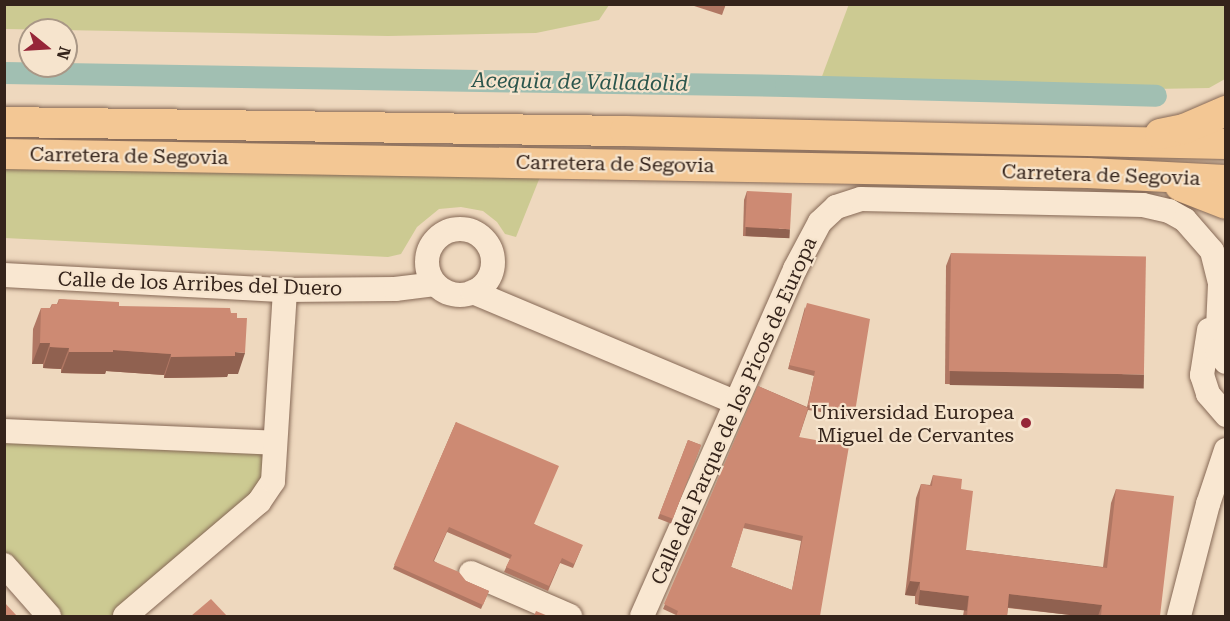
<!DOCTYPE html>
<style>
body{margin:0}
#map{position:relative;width:1230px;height:621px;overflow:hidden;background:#eed8be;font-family:"Roboto Serif",serif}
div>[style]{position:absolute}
.green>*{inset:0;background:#ccca92}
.canal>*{height:22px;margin:-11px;padding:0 11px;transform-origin:11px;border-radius:11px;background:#a1bfb2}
.roads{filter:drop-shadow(0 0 2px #866956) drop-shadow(0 0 2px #866956)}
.minor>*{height:24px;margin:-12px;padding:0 12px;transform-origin:12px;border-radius:12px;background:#f9e7d1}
.minor>.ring{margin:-12px;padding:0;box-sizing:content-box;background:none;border:24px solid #f9e7d1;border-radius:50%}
.major>*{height:30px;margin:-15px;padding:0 15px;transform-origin:15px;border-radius:15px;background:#f3c794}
.wall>*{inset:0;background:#b07763;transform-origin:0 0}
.shaded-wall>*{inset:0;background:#906150;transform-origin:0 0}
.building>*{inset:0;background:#cd8a73;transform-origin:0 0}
.dots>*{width:16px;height:16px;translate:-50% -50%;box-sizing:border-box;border:3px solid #f6e4cd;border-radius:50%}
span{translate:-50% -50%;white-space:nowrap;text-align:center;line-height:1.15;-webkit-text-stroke:4.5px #f6e4cd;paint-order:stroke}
.street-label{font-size:20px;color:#35241b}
.poi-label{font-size:20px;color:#35241b}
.right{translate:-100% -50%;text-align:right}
.water-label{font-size:21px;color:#2a554c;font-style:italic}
.frame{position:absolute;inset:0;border:6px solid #35241b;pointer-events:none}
.north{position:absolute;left:18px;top:18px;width:60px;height:60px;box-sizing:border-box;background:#f6e4cd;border:2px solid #a99786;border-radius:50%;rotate:108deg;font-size:16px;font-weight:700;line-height:24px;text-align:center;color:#35241b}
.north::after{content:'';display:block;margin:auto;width:21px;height:27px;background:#962638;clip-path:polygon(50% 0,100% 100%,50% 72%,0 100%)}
</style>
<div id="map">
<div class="green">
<div style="clip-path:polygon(5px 4px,609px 4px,609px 5px,599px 20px,536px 33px,388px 36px,5px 29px)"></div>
<div style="clip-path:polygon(849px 4px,1225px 5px,1225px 79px,1209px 88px,815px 95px)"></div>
<div style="clip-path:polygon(4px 167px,540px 177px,516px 237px,505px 234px,497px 222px,483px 211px,461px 207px,439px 209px,417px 227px,401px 254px,388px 257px,5px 238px)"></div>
<div style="clip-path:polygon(4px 431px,275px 443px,273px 481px,124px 616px,49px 616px,5px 565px)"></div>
</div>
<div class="canal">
<div style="left:4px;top:73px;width:782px;rotate:0.95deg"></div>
<div style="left:786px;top:86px;width:370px;rotate:1.5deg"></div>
</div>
<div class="roads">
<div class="minor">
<div class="ring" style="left:427px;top:229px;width:42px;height:42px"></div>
<div style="left:4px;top:275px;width:281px;rotate:3.1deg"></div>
<div style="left:285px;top:290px;width:110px;rotate:-0.5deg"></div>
<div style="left:395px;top:289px;width:40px;rotate:-7.1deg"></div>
<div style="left:473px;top:292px;width:284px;rotate:22.8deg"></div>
<div style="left:1209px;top:330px;width:46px;rotate:98.8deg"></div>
<div style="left:1202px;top:375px;width:20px;rotate:72deg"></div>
<div style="left:1208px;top:394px;width:28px;rotate:49deg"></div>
<div style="left:4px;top:431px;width:271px;rotate:2.5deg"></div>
<div style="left:4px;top:565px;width:68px;rotate:48.6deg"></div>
<div style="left:471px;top:573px;width:108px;rotate:23.5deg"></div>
<div style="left:125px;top:616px;width:176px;rotate:-40.4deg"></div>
<div style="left:259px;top:502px;width:25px;rotate:-56deg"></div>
<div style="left:273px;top:481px;width:191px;rotate:-86.4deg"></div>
<div style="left:642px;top:616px;width:379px;rotate:-66.2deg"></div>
<div style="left:795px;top:269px;width:53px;rotate:-62deg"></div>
<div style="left:820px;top:222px;width:22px;rotate:-43deg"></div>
<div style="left:836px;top:207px;width:26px;rotate:-18deg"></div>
<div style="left:861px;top:199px;width:282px;rotate:1.2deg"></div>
<div style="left:1143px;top:205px;width:27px;rotate:13deg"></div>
<div style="left:1169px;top:211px;width:18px;rotate:29deg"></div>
<div style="left:1185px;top:220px;width:41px;rotate:48.9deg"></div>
<div style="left:1212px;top:251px;width:34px;rotate:76deg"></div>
<div style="left:1220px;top:284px;width:67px;rotate:92.6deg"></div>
<div style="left:1217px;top:351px;width:14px;rotate:51deg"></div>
<div style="left:1179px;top:616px;width:116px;rotate:-75.5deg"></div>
<div style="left:1208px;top:504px;width:57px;rotate:-71.6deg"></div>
</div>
<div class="major">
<div style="left:4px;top:122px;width:621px;rotate:0.83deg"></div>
<div style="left:625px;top:131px;width:601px;rotate:1.24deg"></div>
<div style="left:1160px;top:134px;width:25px;rotate:-12deg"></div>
<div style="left:1184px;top:129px;width:46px;rotate:-23.2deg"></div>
<div style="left:4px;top:154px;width:1084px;rotate:1deg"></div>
<div style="left:1088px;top:173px;width:138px;rotate:2.9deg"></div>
<div style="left:1180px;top:186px;width:49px;rotate:21.4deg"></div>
</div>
</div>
<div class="wall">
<div style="clip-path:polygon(688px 4px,726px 4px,722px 15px)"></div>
<div style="clip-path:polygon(747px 191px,787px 238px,743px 236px,744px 200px)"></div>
<div style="clip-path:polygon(951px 253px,1140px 387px,945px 384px,946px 266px)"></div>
<div style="clip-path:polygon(59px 299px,119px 306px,238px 374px,228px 374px,227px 377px,164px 378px,164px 375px,106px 371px,105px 374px,61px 373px,61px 369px,43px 368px,43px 364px,32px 364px,33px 329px,41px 308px,50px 308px,52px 304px,57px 304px)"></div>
<div style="clip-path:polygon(evenodd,805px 307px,855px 412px,853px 417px,808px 410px,799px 437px,820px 616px,676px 615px,663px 609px,758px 386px,807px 407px,814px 376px,788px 369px,805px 307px,743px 528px,801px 541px,792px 590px,731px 567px,743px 528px)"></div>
<div style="clip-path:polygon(456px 422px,534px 524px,581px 549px,573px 568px,560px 563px,548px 591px,504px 572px,510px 559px,447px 532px,434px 561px,466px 581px,489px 591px,481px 609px,393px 569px)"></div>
<div style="left:688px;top:440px;width:14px;height:84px;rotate:21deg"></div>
<div style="clip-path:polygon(933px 475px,961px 489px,966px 550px,1103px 567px,1111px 503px,1116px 489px,1160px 616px,1079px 616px,1008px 608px,1007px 616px,963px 616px,964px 610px,915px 604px,915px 596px,905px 595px,916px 498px,921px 484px,930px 485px)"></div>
</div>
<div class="shaded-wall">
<div style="left:746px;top:227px;width:44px;height:9px;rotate:3deg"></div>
<div style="clip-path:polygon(40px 343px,50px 343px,43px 364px,32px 364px)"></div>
<div style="clip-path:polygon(50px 347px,69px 348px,61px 369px,43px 368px)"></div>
<div style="clip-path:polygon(113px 350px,171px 354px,164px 375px,106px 371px,105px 374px,61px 373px,69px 352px)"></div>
<div style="clip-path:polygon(235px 352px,245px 353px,238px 374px,228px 374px,227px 377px,164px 378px,171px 357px)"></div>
<div style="left:950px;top:371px;width:194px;height:14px;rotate:1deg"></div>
<div style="clip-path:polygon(910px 581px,920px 582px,915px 596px,905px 595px)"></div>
<div style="left:920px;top:590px;width:49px;height:15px;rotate:7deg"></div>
<div style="clip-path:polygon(1009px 594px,1102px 605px,1098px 616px,1079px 616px,1004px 607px)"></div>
</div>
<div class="building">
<div style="left:747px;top:191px;width:45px;height:36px;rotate:3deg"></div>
<div style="left:951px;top:253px;width:195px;height:118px;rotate:1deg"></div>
<div style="clip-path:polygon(59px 299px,119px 302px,119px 306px,230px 308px,231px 313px,237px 313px,237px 318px,247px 318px,245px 353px,235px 352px,235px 356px,171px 357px,171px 354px,113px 350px,113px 352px,69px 352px,69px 348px,50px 347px,50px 343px,40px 343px,41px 308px,51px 308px,52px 304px,58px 304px)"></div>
<div style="clip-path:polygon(807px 303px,870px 319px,855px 412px,808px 405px,815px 371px,789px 365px)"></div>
<div style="clip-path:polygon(evenodd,758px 386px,808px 408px,799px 437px,849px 446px,820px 616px,676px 616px,678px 611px,664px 604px,758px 386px,745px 523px,803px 536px,792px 590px,731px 567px,745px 523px)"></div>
<div style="clip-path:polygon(456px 422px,559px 466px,534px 524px,583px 545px,574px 564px,562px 558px,549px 586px,506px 567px,512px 555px,449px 527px,433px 561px,459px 572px,466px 581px,489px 591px,483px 605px,394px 565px)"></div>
<div style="left:688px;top:440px;width:14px;height:79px;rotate:21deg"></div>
<div style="clip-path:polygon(933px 475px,962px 479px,961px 489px,973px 491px,966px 550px,1107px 568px,1116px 489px,1174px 496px,1160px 616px,1101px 616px,1102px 605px,1009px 594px,1007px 616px,967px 616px,969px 596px,920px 590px,920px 582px,910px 581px,921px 484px,932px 486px)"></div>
<div style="clip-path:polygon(211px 599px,227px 616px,191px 616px)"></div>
<div style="clip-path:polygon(4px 602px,17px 616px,4px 616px)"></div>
<div style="clip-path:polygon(536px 611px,548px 616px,534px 616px)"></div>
</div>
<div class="dots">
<div style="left:1026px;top:423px;background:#962638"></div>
</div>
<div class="street-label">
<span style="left:129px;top:156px;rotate:1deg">Carretera de Segovia</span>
<span style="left:615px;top:164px;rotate:1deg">Carretera de Segovia</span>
<span style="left:1101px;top:175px;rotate:2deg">Carretera de Segovia</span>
<span style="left:200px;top:284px;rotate:2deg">Calle de los Arribes del Duero</span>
<span style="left:734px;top:411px;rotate:-66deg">Calle del Parque de los Picos de Europa</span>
</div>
<div class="poi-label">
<span class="right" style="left:1014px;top:424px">Universidad Europea<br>Miguel de Cervantes</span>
</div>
<div class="water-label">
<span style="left:580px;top:82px;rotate:1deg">Acequia de Valladolid</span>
</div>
<div class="frame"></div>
<div class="north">N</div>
</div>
